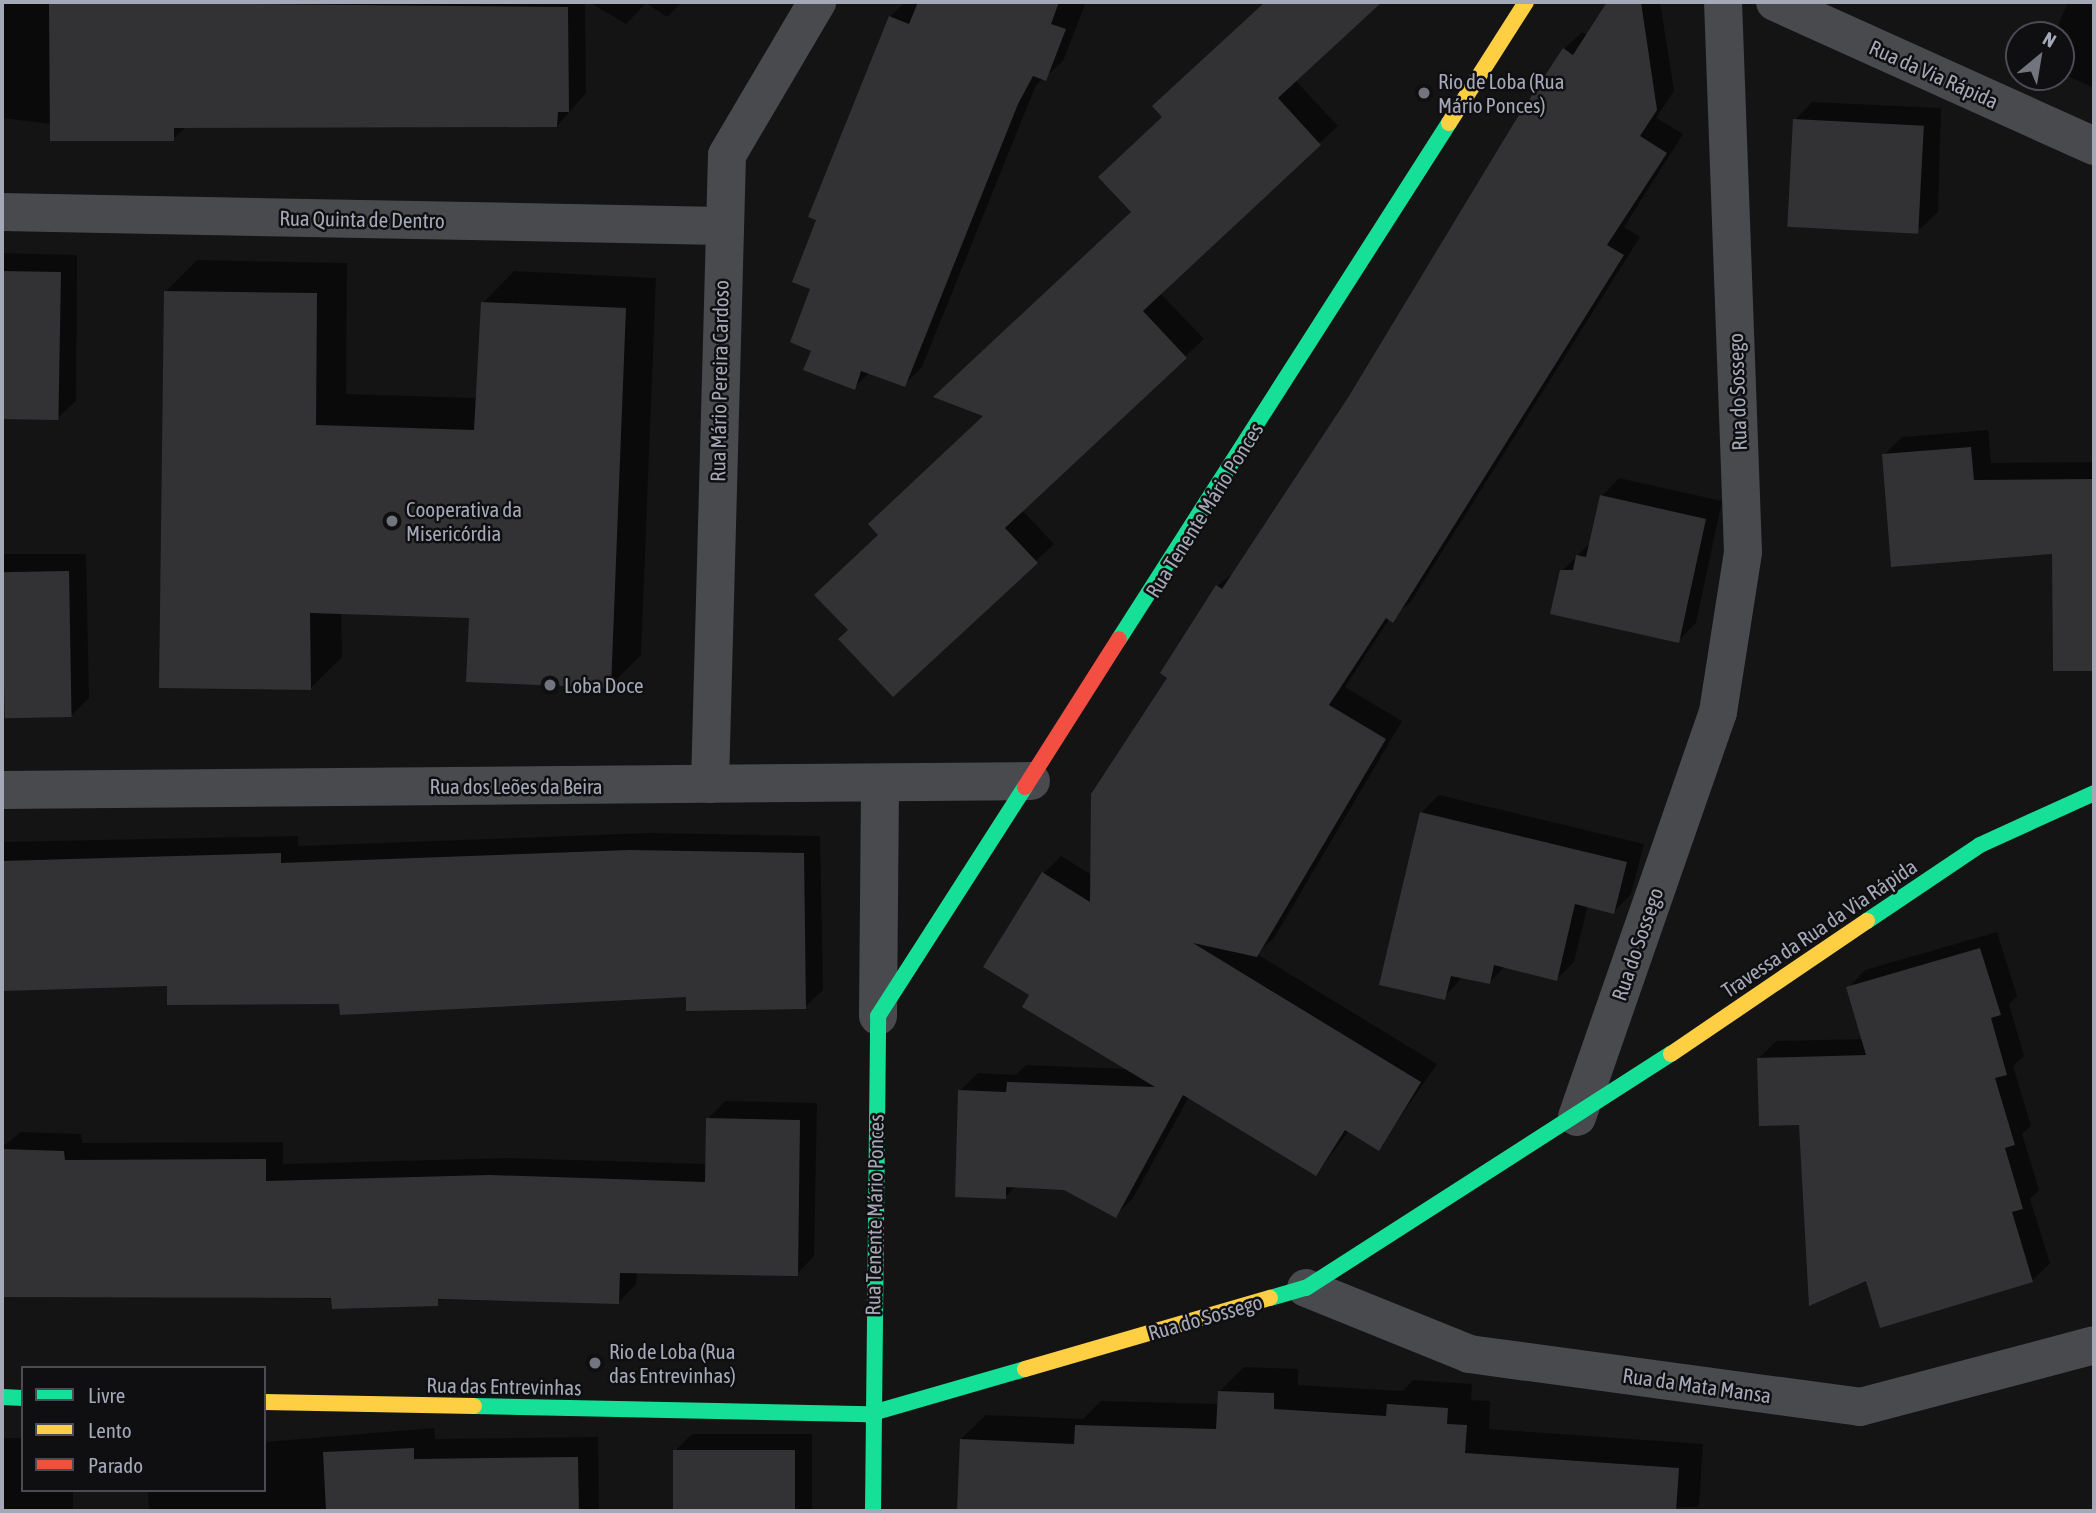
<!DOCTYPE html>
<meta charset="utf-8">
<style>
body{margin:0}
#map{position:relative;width:2096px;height:1513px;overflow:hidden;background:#141415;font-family:"Asap Condensed",sans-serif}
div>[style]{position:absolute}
.shadow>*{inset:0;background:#0007}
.building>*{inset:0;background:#323234;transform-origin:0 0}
.street>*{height:38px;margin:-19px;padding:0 19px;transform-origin:19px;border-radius:19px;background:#484a4e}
.fast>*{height:16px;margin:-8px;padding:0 8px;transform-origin:8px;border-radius:8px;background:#16e098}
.slow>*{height:16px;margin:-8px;padding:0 8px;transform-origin:8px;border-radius:8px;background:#ffcf43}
.jam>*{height:16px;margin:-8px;padding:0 8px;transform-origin:8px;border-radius:8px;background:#f24e42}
.dots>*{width:19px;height:19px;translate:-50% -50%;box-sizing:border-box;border:4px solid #0f0f11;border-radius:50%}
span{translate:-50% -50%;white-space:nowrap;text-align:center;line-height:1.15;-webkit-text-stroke:5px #0f0f11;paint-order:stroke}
.street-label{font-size:21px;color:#a4a8b7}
.poi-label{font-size:21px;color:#a4a8b7}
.left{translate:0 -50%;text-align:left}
.frame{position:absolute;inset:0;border:4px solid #a4a8b7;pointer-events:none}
.legend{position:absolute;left:21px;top:1366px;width:245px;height:126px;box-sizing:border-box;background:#0f0f11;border:2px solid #4b4c53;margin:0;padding:9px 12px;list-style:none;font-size:21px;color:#a4a8b7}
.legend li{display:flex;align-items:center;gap:14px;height:35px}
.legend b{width:35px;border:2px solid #4b4c53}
.north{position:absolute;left:2005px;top:21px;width:70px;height:70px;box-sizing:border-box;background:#0f0f11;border:2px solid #4b4c53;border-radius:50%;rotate:30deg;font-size:19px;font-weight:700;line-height:28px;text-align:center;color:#a4a8b7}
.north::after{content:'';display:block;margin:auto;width:24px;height:32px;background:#72747e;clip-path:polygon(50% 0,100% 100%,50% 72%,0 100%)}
</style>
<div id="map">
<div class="shadow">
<div style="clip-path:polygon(2px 2px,585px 2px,586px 93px,557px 126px,186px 127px,173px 139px,2px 118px)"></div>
<div style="clip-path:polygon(589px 2px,682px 2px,667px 17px,646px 3px,626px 24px)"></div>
<div style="clip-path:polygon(905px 2px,1086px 2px,1063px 61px,1036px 85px,922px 367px,904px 385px,870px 372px,854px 388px,814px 350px,812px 288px,890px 17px)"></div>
<div style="clip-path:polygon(1265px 2px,1379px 2px,1295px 80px,1338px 126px,1160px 293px,1204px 339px,1022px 510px,1054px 544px,893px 695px,850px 630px,880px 535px,985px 415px,1133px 211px,1172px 89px)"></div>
<div style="clip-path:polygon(1610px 2px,1660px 2px,1674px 91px,1656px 118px,1683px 134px,1624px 227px,1640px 237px,1410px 603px,1390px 618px,1345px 687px,1402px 721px,1274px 938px,1257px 954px,1437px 1064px,1378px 1149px,1349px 1131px,1316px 1174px,1189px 1097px,1133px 1198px,1116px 1215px,1065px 1188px,1016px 1186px,1005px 1197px,960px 1091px,978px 1073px,1016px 1075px,1026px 1065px,1128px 1069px,1031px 995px,1044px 873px,1061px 856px,1092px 875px,1169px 677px,1217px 586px,1237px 570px,1280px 508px,1564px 49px,1582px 32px,1588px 36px)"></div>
<div style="clip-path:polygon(2068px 2px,2094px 2px,2094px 88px,2061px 73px,2061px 35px,2054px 35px)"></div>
<div style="clip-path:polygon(1812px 102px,1941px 108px,1938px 212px,1920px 229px,1795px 120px)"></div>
<div style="clip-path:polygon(2px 253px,77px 255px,76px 401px,58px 418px,2px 417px)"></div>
<div style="clip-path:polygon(197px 260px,347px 263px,346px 394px,478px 398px,483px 303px,514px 271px,656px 278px,641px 655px,610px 686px,470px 616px,341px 612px,342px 657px,311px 688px,166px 291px)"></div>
<div style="clip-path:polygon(1988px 430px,1991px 463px,2094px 462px,2094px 613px,2054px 614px,2054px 552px,1884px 455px,1902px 437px)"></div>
<div style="clip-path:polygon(1619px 478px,1722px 501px,1696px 623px,1678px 641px,1562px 571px,1591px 542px,1602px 496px)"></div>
<div style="clip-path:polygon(2px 554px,86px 554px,89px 698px,71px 716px,2px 717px)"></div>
<div style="clip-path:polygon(1439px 795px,1644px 844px,1631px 894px,1614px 912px,1588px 905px,1574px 962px,1557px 979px,1505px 966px,1489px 983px,1462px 977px,1444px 998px,1421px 813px)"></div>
<div style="clip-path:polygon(648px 833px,820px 836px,823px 990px,805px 1007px,688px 995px,341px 1002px,168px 984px,2px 989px,2px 842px,298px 836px,298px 846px)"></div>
<div style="clip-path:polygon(1997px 932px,2017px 996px,2009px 1004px,2024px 1056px,2013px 1066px,2031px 1126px,2022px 1134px,2039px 1190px,2030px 1199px,2050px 1263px,2032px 1281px,1867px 1279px,1800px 1123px,1759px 1058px,1776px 1041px,1863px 1039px,1848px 988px,1865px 970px)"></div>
<div style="clip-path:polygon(725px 1101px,817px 1103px,814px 1256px,797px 1274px,637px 1271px,636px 1284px,619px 1302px,2px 1295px,2px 1147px,21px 1132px,81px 1134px,82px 1143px,283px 1142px,283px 1164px,508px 1158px,707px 1164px,708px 1119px)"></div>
<div style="clip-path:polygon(1244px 1367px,1298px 1369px,1298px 1385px,1403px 1391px,1413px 1380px,1472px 1384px,1471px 1400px,1490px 1401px,1489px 1429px,1703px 1444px,1699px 1507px,958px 1511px,961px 1439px,986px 1415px,1083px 1419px,1101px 1401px,1219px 1404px,1219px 1392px)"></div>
<div style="clip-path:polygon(434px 1428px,435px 1439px,598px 1437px,599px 1511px,149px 1511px,148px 1490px,264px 1490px,264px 1442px)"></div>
<div style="clip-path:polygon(692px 1434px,812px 1434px,812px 1511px,674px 1511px,675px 1451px)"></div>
<div style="clip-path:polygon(2px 1438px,23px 1438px,23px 1490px,73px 1490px,73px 1511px,2px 1511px)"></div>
</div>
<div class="building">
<div style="clip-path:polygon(49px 2px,568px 7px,569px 112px,558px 112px,557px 127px,174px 128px,174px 141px,50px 141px)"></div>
<div style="clip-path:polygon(918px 2px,1059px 2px,1051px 24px,1066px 29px,1046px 81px,1033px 76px,1018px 104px,905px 387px,861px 371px,855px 390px,803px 370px,811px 351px,790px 342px,810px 289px,792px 282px,816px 220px,808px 217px,889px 16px,909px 24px)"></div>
<div style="clip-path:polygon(1265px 2px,1382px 2px,1278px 98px,1321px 145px,1143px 311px,1187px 358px,1005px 528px,1038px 563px,893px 697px,838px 639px,848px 630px,814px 595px,878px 535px,868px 524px,983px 416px,933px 397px,1131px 212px,1098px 177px,1162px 117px,1152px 106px)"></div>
<div style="clip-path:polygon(1607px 2px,1641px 2px,1657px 110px,1640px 136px,1667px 153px,1607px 245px,1624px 255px,1393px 623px,1386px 618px,1329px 705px,1386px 739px,1257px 957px,1193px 943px,1421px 1082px,1379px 1151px,1345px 1130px,1316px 1176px,1183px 1095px,1116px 1218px,1064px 1190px,1006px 1187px,1006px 1199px,955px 1197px,958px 1090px,1006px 1092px,1007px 1082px,1155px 1087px,1022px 1007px,1029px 995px,983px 967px,1042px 872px,1090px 902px,1091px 794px,1167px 678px,1160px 673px,1216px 585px,1222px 589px,1349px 396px,1514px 123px,1563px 48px,1573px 55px)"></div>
<div style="left:1793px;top:119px;width:131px;height:108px;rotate:3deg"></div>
<div style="left:2px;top:271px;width:59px;height:148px;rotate:1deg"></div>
<div style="clip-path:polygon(164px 291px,317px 293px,316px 425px,474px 430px,481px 302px,626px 308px,611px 688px,466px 682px,469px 618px,310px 613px,311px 690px,159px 688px)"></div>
<div style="clip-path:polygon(1971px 447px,1974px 480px,2094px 479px,2094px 671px,2053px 671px,2052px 554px,1891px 567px,1882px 454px)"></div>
<div style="clip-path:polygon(1600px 495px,1706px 519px,1679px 643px,1550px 614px,1560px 570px,1573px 570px,1576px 555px,1586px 557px)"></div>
<div style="left:69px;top:571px;width:146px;height:67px;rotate:89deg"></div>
<div style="clip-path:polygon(1420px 812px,1627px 862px,1614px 914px,1575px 904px,1557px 981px,1494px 965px,1490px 984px,1451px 976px,1445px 1000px,1379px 985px)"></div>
<div style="clip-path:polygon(629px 850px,804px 853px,806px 1009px,686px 1011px,686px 997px,340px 1015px,339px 1004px,167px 1005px,167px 986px,2px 991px,2px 861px,281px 853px,281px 863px)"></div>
<div style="clip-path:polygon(1980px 948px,2001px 1015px,1991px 1018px,2007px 1075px,1995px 1078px,2015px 1145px,2005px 1148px,2023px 1209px,2012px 1212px,2033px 1282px,1880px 1328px,1866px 1281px,1809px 1306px,1799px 1125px,1759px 1126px,1757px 1058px,1866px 1055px,1846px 987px)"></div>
<div style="clip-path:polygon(706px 1118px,800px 1120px,798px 1276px,620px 1273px,619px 1304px,438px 1299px,438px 1306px,332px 1309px,331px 1298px,2px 1297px,2px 1149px,64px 1151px,65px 1160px,266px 1159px,266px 1181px,489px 1175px,705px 1182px)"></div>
<div style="clip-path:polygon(1218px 1391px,1274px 1393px,1274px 1409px,1386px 1416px,1387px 1404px,1448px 1408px,1447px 1424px,1467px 1425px,1465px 1453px,1679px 1468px,1676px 1511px,957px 1511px,960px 1439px,1074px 1444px,1075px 1425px,1216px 1429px)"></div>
<div style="clip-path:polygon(414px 1448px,414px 1459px,578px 1457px,579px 1511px,326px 1511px,323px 1452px)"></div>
<div style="left:673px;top:1450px;width:122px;height:61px"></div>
</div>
<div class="street">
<div style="left:1775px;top:2px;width:350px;rotate:24.3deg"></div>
<div style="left:2px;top:212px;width:720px;rotate:1.11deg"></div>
<div style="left:710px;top:784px;width:629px;rotate:-88.45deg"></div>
<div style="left:727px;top:155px;width:178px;rotate:-59.5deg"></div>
<div style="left:2px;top:790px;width:1029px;rotate:-0.5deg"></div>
<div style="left:878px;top:1016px;width:233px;rotate:-89.5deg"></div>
<div style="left:1577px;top:1117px;width:429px;rotate:-70.8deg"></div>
<div style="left:1718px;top:712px;width:162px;rotate:-81.1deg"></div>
<div style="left:1743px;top:552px;width:550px;rotate:-92.08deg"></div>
<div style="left:1306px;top:1288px;width:176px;rotate:22deg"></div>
<div style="left:1469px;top:1354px;width:395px;rotate:7.7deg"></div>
<div style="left:1860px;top:1407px;width:242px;rotate:-14.8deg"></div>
</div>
<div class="fast">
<div style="left:1119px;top:639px;width:612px;rotate:-57.4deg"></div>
<div style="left:1867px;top:921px;width:136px;rotate:-33.9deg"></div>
<div style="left:1980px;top:845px;width:125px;rotate:-24.5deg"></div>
<div style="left:1270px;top:1298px;width:37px;rotate:-16deg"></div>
<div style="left:1306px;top:1288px;width:434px;rotate:-32.7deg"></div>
<div style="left:2px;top:1397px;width:21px;rotate:3deg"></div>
<div style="left:474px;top:1406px;width:395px;rotate:1.2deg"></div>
<div style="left:869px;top:1414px;width:162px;rotate:-16.1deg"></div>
<div style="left:873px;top:1511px;width:495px;rotate:-89.4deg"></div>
<div style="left:878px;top:1016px;width:272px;rotate:-57.3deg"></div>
</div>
<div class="slow">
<div style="left:1449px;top:123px;width:143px;rotate:-57.5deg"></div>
<div style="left:1671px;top:1054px;width:237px;rotate:-34.2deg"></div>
<div style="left:1025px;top:1369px;width:255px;rotate:-16.2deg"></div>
<div style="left:264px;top:1402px;width:210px;rotate:1.1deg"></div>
</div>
<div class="jam">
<div style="left:1025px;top:787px;width:175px;rotate:-57.6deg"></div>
</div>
<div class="dots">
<div style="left:1424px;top:93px;background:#72747e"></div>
<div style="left:392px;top:521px;background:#72747e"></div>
<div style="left:550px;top:685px;background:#72747e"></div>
<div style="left:595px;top:1363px;background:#72747e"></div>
</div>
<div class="street-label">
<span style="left:1934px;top:74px;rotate:24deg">Rua da Via Rápida</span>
<span style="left:362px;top:219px;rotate:1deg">Rua Quinta de Dentro</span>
<span style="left:719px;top:381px;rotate:-89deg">Rua Mário Pereira Cardoso</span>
<span style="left:1737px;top:392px;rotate:-92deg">Rua do Sossego</span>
<span style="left:1204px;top:510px;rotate:-58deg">Rua Tenente Mário Ponces</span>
<span style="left:516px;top:786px">Rua dos Leões da Beira</span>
<span style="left:1819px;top:928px;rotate:-34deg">Travessa da Rua da Via Rápida</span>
<span style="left:1637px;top:944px;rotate:-71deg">Rua do Sossego</span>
<span style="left:874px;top:1215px;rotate:-89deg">Rua Tenente Mário Ponces</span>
<span style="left:1205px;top:1317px;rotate:-16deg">Rua do Sossego</span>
<span style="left:1697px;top:1385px;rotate:8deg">Rua da Mata Mansa</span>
<span style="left:504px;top:1386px;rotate:1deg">Rua das Entrevinhas</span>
</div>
<div class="poi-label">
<span class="left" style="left:1438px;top:93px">Rio de Loba (Rua<br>Mário Ponces)</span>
<span class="left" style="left:406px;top:521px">Cooperativa da<br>Misericórdia</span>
<span class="left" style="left:564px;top:685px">Loba Doce</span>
<span class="left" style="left:609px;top:1363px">Rio de Loba (Rua<br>das Entrevinhas)</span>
</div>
<div class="frame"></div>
<ul class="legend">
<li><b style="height:9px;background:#16e098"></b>Livre</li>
<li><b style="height:9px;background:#ffcf43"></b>Lento</li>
<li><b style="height:9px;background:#f24e42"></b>Parado</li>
</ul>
<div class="north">N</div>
</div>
